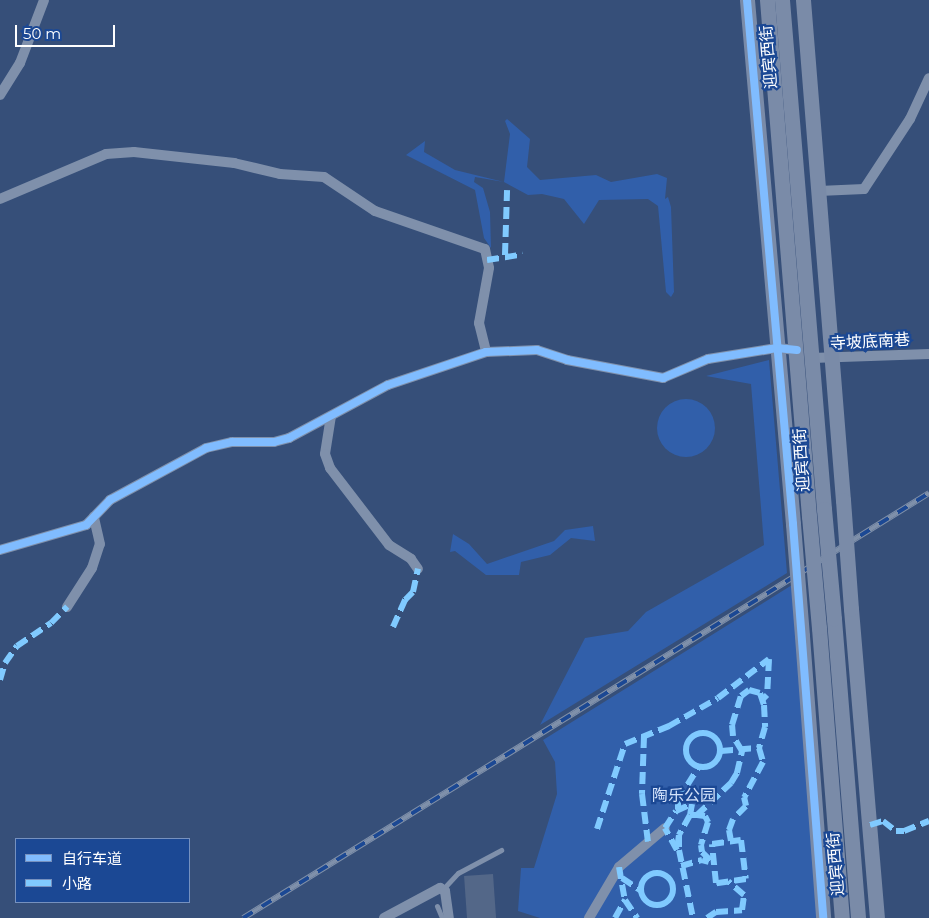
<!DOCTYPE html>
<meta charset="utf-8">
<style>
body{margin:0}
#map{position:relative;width:929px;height:918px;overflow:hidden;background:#364f79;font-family:Montserrat,"Noto Sans SC",sans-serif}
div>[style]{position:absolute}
.green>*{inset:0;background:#315faa}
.round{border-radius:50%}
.building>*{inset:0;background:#536788;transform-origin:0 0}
.lane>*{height:5px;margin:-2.5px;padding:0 2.5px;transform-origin:2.5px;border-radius:2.5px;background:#7f90ab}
.street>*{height:10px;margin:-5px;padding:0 5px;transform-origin:5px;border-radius:5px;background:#7f90ab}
.secondary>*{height:15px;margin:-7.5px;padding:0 7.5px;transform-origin:7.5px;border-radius:7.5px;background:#7a8ba8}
.rail>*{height:5.5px;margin-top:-2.75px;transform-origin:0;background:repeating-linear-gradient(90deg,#1b4894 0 11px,#7f90aa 0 22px);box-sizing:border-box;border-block:1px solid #7f90aa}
.secondary-bridge>*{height:15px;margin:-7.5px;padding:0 7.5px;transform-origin:7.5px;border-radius:7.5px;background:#7a8ba8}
.quiet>*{height:6px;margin-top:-3px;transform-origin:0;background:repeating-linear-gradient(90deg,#80caff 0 12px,transparent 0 18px)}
.quiet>.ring{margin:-3px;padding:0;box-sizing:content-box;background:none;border:6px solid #80caff;border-radius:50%}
.cycleway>*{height:8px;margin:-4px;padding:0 4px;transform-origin:4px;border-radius:4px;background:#80bcff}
span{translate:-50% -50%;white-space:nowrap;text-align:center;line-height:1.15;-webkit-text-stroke:4.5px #1b4894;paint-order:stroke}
.street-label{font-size:16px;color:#fff}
.park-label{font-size:16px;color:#d4e3fb}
.legend{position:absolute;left:15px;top:838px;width:175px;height:65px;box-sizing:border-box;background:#1b4894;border:1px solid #7691bf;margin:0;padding:6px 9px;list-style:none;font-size:15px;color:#fff}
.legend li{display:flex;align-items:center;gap:10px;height:25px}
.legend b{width:25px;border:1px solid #7691bf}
.scale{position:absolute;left:15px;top:25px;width:100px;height:22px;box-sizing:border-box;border:2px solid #fff;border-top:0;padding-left:6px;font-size:15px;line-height:18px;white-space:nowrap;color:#fff;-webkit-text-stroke:4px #1b4894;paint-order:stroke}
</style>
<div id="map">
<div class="green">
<div style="clip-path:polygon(507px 119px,530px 139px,527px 167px,540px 180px,596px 175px,611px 182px,657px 174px,667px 178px,665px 199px,668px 197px,671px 207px,674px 292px,671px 297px,666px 292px,658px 206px,648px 199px,599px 200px,584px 224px,564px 199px,542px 194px,528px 195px,504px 182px,475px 177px,474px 182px,483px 188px,490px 212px,491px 248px,484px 238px,475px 190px,406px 155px,425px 141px,424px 152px,455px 170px,504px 182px,510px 134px,505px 121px)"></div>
<div style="clip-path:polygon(769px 360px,787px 573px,540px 725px,585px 638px,628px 631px,646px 612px,764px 545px,751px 384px,706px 376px)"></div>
<div class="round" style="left:657px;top:399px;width:58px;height:58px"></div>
<div style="clip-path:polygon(593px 526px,595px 541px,571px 538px,550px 555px,521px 562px,519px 575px,486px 575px,455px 551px,450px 552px,453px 534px,469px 544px,487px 564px,554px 541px,565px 530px)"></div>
<div style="clip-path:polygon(792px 585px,817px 918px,540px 918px,518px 911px,521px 868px,534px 868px,557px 794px,555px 762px,543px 740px)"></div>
</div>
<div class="building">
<div style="left:493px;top:874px;width:44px;height:29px;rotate:86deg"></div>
</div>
<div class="lane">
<div style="left:443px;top:889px;width:22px;rotate:-47deg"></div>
<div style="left:458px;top:873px;width:49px;rotate:-28.1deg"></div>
<div style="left:437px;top:906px;width:13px;rotate:67deg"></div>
</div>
<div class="street">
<div style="left:0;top:95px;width:38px;rotate:-58deg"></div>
<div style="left:20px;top:63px;width:67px;rotate:-69.1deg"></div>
<div style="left:819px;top:191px;width:45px;rotate:-2.5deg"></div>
<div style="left:864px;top:189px;width:84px;rotate:-56.7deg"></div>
<div style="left:910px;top:119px;width:45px;rotate:-65.1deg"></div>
<div style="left:0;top:199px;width:115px;rotate:-23deg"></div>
<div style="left:106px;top:154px;width:28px;rotate:-4deg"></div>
<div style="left:134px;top:152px;width:101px;rotate:6.3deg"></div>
<div style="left:234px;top:163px;width:47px;rotate:13.4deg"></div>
<div style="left:280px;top:174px;width:44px;rotate:3.9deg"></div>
<div style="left:324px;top:177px;width:61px;rotate:33.7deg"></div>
<div style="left:375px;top:211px;width:116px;rotate:19.1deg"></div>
<div style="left:485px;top:249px;width:19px;rotate:78deg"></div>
<div style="left:489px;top:268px;width:56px;rotate:100.3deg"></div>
<div style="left:479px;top:323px;width:30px;rotate:76deg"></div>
<div style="left:812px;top:358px;width:117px;rotate:-2deg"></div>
<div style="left:331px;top:416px;width:38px;rotate:99deg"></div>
<div style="left:325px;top:454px;width:15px;rotate:70deg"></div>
<div style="left:330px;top:468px;width:97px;rotate:52.5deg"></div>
<div style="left:389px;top:545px;width:26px;rotate:32deg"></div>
<div style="left:411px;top:559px;width:12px;rotate:55deg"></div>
<div style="left:0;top:550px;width:90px;rotate:-16.2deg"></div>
<div style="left:86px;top:525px;width:35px;rotate:-46deg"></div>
<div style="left:110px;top:500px;width:109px;rotate:-28.4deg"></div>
<div style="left:206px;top:448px;width:27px;rotate:-13deg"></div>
<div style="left:232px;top:442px;width:42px"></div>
<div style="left:274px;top:442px;width:16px;rotate:-15deg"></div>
<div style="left:289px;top:438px;width:112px;rotate:-28.2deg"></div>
<div style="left:388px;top:385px;width:103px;rotate:-18.6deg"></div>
<div style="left:486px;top:352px;width:51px;rotate:-2.2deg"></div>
<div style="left:537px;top:350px;width:32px;rotate:18deg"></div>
<div style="left:567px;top:360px;width:98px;rotate:10.6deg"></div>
<div style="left:663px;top:378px;width:49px;rotate:-22.9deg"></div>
<div style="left:708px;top:359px;width:70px;rotate:-9.1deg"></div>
<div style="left:777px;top:348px;width:20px;rotate:6deg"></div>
<div style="left:67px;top:607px;width:46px;rotate:-57.3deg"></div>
<div style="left:92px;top:568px;width:25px;rotate:-72deg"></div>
<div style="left:100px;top:544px;width:28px;rotate:-103deg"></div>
<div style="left:384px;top:918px;width:64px;rotate:-28.2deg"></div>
<div style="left:440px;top:888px;width:6px;rotate:31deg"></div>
<div style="left:445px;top:891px;width:27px;rotate:82deg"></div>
<div style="left:589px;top:918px;width:59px;rotate:-59.5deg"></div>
<div style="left:619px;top:867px;width:60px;rotate:-40.3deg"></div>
</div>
<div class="secondary">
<div style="left:747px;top:0;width:526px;rotate:84.98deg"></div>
<div style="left:767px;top:0;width:518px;rotate:85.35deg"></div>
<div style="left:782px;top:0;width:511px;rotate:85.28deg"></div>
<div style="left:803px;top:0;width:502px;rotate:85.43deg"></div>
<div style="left:851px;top:609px;width:310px;rotate:85.2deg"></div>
<div style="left:834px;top:619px;width:300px;rotate:85.4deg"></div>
<div style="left:819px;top:628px;width:291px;rotate:85.5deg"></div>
<div style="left:802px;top:636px;width:283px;rotate:85.7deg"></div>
</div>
<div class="rail">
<div style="left:243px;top:918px;width:807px;rotate:-31.78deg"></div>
</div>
<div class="secondary-bridge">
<div style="left:843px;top:500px;width:109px;rotate:85.8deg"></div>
<div style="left:824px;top:509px;width:110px;rotate:84.8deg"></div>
<div style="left:809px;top:516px;width:112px;rotate:84.9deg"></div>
<div style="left:793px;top:524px;width:112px;rotate:85.4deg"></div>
</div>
<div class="quiet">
<div style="left:505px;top:255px;width:65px;rotate:-88.2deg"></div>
<div style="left:487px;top:260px;width:36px;rotate:-9deg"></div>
<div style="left:393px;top:627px;width:30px;rotate:-66deg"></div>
<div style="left:405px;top:600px;width:11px;rotate:-45deg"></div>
<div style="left:413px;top:592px;width:24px;rotate:-78deg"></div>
<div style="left:0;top:680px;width:18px;rotate:-74deg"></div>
<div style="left:5px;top:663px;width:21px;rotate:-55deg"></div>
<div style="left:17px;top:646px;width:41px;rotate:-34.1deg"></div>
<div style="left:51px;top:623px;width:23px;rotate:-45deg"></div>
<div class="ring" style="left:686px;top:733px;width:28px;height:28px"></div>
<div style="left:644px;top:736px;width:58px;rotate:92deg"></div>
<div style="left:642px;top:794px;width:48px;rotate:82.9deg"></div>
<div style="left:721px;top:751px;width:38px;rotate:-5deg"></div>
<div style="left:678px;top:809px;width:9px;rotate:-90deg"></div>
<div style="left:678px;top:800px;width:39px;rotate:-58deg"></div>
<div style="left:690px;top:815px;width:23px;rotate:119deg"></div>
<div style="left:679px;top:835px;width:15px;rotate:90deg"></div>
<div style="left:679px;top:850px;width:69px;rotate:78.4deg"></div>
<div style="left:697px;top:815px;width:8px;rotate:7deg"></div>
<div style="left:705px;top:816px;width:7px;rotate:63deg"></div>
<div style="left:708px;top:822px;width:24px;rotate:107deg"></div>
<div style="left:701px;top:845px;width:7px;rotate:82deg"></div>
<div style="left:702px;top:852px;width:13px;rotate:45deg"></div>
<div style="left:870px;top:825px;width:14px;rotate:-17deg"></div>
<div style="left:883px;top:821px;width:16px;rotate:38deg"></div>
<div style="left:896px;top:831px;width:8px"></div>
<div style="left:904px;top:831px;width:27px;rotate:-22deg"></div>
<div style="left:597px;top:829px;width:89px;rotate:-71.8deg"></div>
<div style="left:625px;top:744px;width:48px;rotate:-22.2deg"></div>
<div style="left:669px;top:726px;width:56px;rotate:-29.7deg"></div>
<div style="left:718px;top:698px;width:64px;rotate:-37.4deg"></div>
<div style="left:769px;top:659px;width:36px;rotate:93deg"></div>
<div style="left:767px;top:695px;width:7px;rotate:135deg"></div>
<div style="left:679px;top:835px;width:15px;rotate:98deg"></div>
<div style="left:677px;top:850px;width:25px;rotate:-119deg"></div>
<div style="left:665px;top:828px;width:20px;rotate:-57deg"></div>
<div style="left:676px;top:811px;width:17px;rotate:-24deg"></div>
<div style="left:692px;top:804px;width:11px;rotate:100deg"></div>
<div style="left:690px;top:815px;width:7px"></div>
<div style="left:697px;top:815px;width:47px;rotate:-43.3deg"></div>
<div style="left:731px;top:783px;width:12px;rotate:-59deg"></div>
<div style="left:737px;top:773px;width:23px;rotate:-77deg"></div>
<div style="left:742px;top:751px;width:17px;rotate:-121deg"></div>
<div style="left:733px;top:736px;width:11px;rotate:-95deg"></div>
<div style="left:732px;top:725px;width:30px;rotate:-73deg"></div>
<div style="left:741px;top:696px;width:10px;rotate:-37deg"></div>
<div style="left:749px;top:690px;width:11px;rotate:15deg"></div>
<div style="left:760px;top:693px;width:13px;rotate:72deg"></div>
<div style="left:764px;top:705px;width:22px;rotate:87deg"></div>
<div style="left:765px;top:727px;width:22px;rotate:106deg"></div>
<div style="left:759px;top:748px;width:15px;rotate:74deg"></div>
<div style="left:763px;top:762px;width:40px;rotate:118deg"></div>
<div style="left:744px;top:797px;width:9px;rotate:77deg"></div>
<div style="left:746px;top:806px;width:18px;rotate:135deg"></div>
<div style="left:733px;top:819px;width:12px;rotate:110deg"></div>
<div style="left:729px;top:830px;width:11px;rotate:80deg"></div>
<div style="left:741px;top:840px;width:39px;rotate:83deg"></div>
<div style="left:746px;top:879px;width:30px;rotate:172deg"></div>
<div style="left:716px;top:883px;width:39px;rotate:-96deg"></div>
<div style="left:712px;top:844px;width:29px;rotate:-8deg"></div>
<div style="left:681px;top:866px;width:22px;rotate:-16deg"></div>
<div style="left:702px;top:860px;width:7px;rotate:16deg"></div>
<div style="left:619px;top:867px;width:34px;rotate:80deg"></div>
<div style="left:625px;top:900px;width:22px;rotate:56deg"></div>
<div class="ring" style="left:641px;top:873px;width:26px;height:26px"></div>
<div style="left:622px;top:878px;width:23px;rotate:34deg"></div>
<div style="left:615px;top:918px;width:21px;rotate:-61deg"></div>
<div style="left:707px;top:918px;width:11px;rotate:-34deg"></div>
<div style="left:716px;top:912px;width:26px;rotate:-4deg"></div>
<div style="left:742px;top:910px;width:15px;rotate:-82deg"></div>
<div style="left:744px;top:895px;width:21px;rotate:-139deg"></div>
</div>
<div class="cycleway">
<div style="left:747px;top:0;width:526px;rotate:84.98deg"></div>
<div style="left:793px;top:524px;width:395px;rotate:85.6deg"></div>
<div style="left:0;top:550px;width:90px;rotate:-16.2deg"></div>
<div style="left:86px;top:525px;width:35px;rotate:-46deg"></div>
<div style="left:110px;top:500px;width:109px;rotate:-28.4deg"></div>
<div style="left:206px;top:448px;width:27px;rotate:-13deg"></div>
<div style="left:232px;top:442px;width:42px"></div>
<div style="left:274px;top:442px;width:16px;rotate:-15deg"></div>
<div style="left:289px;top:438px;width:112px;rotate:-28.2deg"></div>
<div style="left:388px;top:385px;width:103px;rotate:-18.6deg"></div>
<div style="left:486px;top:352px;width:51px;rotate:-2.2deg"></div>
<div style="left:537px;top:350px;width:32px;rotate:18deg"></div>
<div style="left:567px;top:360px;width:98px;rotate:10.6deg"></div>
<div style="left:663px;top:378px;width:49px;rotate:-22.9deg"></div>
<div style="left:708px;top:359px;width:70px;rotate:-9.1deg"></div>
<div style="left:777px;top:348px;width:20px;rotate:6deg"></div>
</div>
<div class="street-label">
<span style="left:769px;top:57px;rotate:-95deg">迎宾西街</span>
<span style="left:870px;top:342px;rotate:-3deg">寺坡底南巷</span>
<span style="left:802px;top:460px;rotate:-94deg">迎宾西街</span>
<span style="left:836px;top:864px;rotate:-95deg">迎宾西街</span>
</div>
<div class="park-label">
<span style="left:684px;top:796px">陶乐公园</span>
</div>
<ul class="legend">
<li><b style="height:6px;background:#80bcff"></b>自行车道</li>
<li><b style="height:6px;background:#80caff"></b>小路</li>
</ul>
<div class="scale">50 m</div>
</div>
